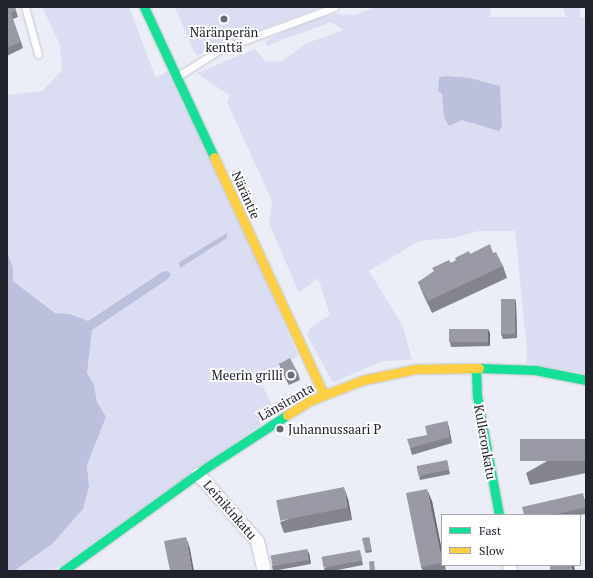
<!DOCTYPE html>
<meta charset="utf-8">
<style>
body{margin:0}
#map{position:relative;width:593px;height:578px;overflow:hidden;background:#eceef7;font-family:"PT Serif",serif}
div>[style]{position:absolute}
.green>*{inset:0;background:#dbdef2}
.water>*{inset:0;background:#bcc0dc}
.roads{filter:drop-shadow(0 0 1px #c3c5ce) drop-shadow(0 0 1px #c3c5ce)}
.lane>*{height:7px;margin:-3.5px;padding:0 3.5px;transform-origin:3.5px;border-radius:3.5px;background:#fcfcfe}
.street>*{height:13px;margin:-6.5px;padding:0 6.5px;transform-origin:6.5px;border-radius:6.5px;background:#fcfcfe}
.fast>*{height:9px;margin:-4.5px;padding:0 4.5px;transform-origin:4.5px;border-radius:4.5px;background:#16e098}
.slow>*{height:9px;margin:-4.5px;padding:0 4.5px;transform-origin:4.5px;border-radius:4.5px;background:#ffcf43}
.wall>*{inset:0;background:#84848e}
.shaded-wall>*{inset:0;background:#6b6c74}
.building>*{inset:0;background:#999aa5;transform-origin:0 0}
.dots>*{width:11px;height:11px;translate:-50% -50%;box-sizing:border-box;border:2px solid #fff;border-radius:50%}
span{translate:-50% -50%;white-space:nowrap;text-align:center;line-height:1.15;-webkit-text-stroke:4px #fff;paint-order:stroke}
.poi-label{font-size:13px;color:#20222c}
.right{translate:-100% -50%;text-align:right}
.left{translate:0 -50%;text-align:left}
.street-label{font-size:13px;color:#20222c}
.frame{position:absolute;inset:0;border:8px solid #20222c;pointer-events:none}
.legend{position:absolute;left:441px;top:514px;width:140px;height:52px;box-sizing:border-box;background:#fff;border:1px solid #a6a7ab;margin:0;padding:5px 7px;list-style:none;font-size:12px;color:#20222c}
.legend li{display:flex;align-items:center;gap:8px;height:20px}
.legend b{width:20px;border:1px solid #a6a7ab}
</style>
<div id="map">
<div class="green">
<div style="clip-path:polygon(42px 7px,129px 7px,156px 78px,176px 66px,298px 356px,258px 376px,276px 414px,53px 571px,14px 571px,52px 544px,67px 527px,89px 487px,87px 465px,106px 417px,97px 402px,94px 385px,87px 373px,92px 330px,168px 279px,162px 272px,88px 321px,71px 314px,55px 313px,13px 281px,13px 268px,7px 252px,7px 95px,42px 91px,62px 70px,60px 45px)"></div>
<div style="clip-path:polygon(175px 7px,322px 7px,210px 48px,198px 56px,194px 52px)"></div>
<div style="clip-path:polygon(375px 7px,492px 7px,490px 17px,566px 17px,563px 7px,580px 7px,580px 17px,586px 17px,586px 374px,526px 363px,527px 352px,515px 231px,479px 231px,454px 238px,419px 241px,369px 271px,403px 326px,412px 360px,382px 361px,333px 383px,307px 335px,311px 327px,330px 315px,318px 278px,299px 293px,269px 223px,272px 201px,227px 102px,230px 96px,197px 73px,255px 49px,266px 62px,282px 61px,307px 43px,344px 30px,331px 22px,266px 46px,266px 41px,278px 34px,315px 19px,337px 14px,355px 15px)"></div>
</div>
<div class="water">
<div style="clip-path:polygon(447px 76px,470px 78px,500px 86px,502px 127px,499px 131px,462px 120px,449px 126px,444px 117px,442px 94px,438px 91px,439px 77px)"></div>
<div style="clip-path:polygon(227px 233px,227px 238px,180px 268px,179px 263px,181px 261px)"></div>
<div style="clip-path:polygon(7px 252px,13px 268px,13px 281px,55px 313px,70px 314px,88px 321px,162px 272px,167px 271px,171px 274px,168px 279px,92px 330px,87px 373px,94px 385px,97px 402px,106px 417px,87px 465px,89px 487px,83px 509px,52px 544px,14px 571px,7px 571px)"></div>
</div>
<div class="roads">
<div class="lane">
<div style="left:25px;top:7px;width:49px;rotate:74.5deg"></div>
<div style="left:178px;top:76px;width:51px;rotate:-32.1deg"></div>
<div style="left:221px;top:49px;width:121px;rotate:-20.2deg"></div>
</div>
<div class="street">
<div style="left:198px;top:474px;width:89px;rotate:48.6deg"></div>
<div style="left:257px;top:541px;width:31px;rotate:77deg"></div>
<div style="left:509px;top:565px;width:6px;rotate:81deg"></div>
</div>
<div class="fast">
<div style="left:144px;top:7px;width:166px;rotate:65deg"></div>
<div style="left:476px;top:368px;width:28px;rotate:88deg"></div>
<div style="left:477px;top:396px;width:121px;rotate:79.5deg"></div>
<div style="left:479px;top:368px;width:56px;rotate:2deg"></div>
<div style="left:535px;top:370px;width:52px;rotate:11.1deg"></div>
<div style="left:63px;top:571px;width:178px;rotate:-35.8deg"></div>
<div style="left:207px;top:467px;width:95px;rotate:-33deg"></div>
</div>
<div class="slow">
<div style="left:214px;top:157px;width:262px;rotate:65.2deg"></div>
<div style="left:287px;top:415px;width:26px;rotate:-32deg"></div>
<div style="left:309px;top:401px;width:58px;rotate:-21.3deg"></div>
<div style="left:363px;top:380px;width:53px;rotate:-11.9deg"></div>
<div style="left:415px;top:369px;width:64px;rotate:-0.9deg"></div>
</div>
</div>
<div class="wall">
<div style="clip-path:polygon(7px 7px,15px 7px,18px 17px,13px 19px,23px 48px,7px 56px)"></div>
<div style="clip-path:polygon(493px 253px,503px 266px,507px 278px,432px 313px,423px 294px,418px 282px,451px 263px,470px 254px)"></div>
<div style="clip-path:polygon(515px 299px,516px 303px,517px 338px,503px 339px,501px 334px)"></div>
<div style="clip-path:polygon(490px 333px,490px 346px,451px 347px,450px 342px)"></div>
<div style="clip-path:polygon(279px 363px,298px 373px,300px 380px,289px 385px,281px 370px)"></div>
<div style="clip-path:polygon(447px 421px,449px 428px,452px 443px,412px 455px,410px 448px,427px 435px)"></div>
<div style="clip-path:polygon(586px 439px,586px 473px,530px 485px,526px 473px)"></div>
<div style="clip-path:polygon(447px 460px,450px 474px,420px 480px,419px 476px)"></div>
<div style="clip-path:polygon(348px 499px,352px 520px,284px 533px,280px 522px)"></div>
<div style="clip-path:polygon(585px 499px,586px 502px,586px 514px,580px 515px,524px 515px)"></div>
<div style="clip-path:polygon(432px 501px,442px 551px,442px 565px,445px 565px,446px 571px,423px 571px,421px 567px)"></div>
<div style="clip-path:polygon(369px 537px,372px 552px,366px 553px,365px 551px)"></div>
<div style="clip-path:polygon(309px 553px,311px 564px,273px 571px,272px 566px)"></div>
<div style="clip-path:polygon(361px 554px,363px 565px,333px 571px,325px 571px,324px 568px)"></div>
</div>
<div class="shaded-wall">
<div style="clip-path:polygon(515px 299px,516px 303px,517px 338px,516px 334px)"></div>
<div style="clip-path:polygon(488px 329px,490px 333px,490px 346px,488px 342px)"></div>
<div style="clip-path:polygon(447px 421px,449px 428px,452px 443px,450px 437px)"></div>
<div style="clip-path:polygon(344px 487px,348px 499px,352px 520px,348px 508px)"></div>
<div style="clip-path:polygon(427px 489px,432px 501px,442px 551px,442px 559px)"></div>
<div style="clip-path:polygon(186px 537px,190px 549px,194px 571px,192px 571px)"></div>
<div style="clip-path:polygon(307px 549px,309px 553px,311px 564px,309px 560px)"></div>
<div style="clip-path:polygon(571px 565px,574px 565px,575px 571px,572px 571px)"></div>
</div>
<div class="building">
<div style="clip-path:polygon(7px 7px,15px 7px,16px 11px,11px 13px,20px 42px,7px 48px)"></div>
<div style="clip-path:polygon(490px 244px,493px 253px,496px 252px,503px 266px,428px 301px,418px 282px,434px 271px,432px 268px,449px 260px,451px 263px,456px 260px,455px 258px,469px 251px,470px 254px)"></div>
<div style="left:501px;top:299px;width:14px;height:35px"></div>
<div style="left:449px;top:329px;width:39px;height:13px"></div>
<div style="left:290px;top:358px;width:17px;height:12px;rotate:62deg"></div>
<div style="clip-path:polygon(447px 421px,450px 437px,410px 448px,407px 439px,427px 435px,425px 426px)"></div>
<div style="left:586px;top:439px;width:22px;height:66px;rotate:90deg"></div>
<div style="left:447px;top:460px;width:10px;height:31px;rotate:79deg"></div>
<div style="left:344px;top:487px;width:21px;height:69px;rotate:79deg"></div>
<div style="clip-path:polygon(427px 489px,442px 559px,442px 563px,421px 567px,406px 493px)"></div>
<div style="clip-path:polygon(583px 493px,586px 507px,552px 515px,524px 515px,522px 507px)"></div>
<div style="clip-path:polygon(186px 537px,192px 571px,170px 571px,164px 541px)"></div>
<div style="clip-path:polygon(369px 537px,371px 550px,365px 551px,362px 538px)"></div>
<div style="left:307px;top:549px;width:11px;height:37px;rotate:80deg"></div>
<div style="left:360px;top:550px;width:11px;height:39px;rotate:80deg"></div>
<div style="left:374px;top:561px;width:9px;height:5px;rotate:84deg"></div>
<div style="left:550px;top:565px;width:21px;height:6px"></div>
</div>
<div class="dots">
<div style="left:224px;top:19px;background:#676973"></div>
<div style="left:291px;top:375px;background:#676973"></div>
<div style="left:280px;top:429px;background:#676973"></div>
</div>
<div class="poi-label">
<span style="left:224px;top:40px">Näränperän<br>kenttä</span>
<span class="right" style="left:283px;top:375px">Meerin grilli</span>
<span class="left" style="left:288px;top:429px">Juhannussaari P</span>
</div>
<div class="street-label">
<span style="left:246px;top:195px;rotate:66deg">Näräntie</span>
<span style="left:286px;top:402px;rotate:-30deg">Länsiranta</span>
<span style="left:485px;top:442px;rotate:80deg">Kulleronkatu</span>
<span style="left:230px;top:510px;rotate:49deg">Leinikinkatu</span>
</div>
<div class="frame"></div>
<ul class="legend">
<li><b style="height:5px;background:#16e098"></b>Fast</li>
<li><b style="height:5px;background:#ffcf43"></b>Slow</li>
</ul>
</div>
